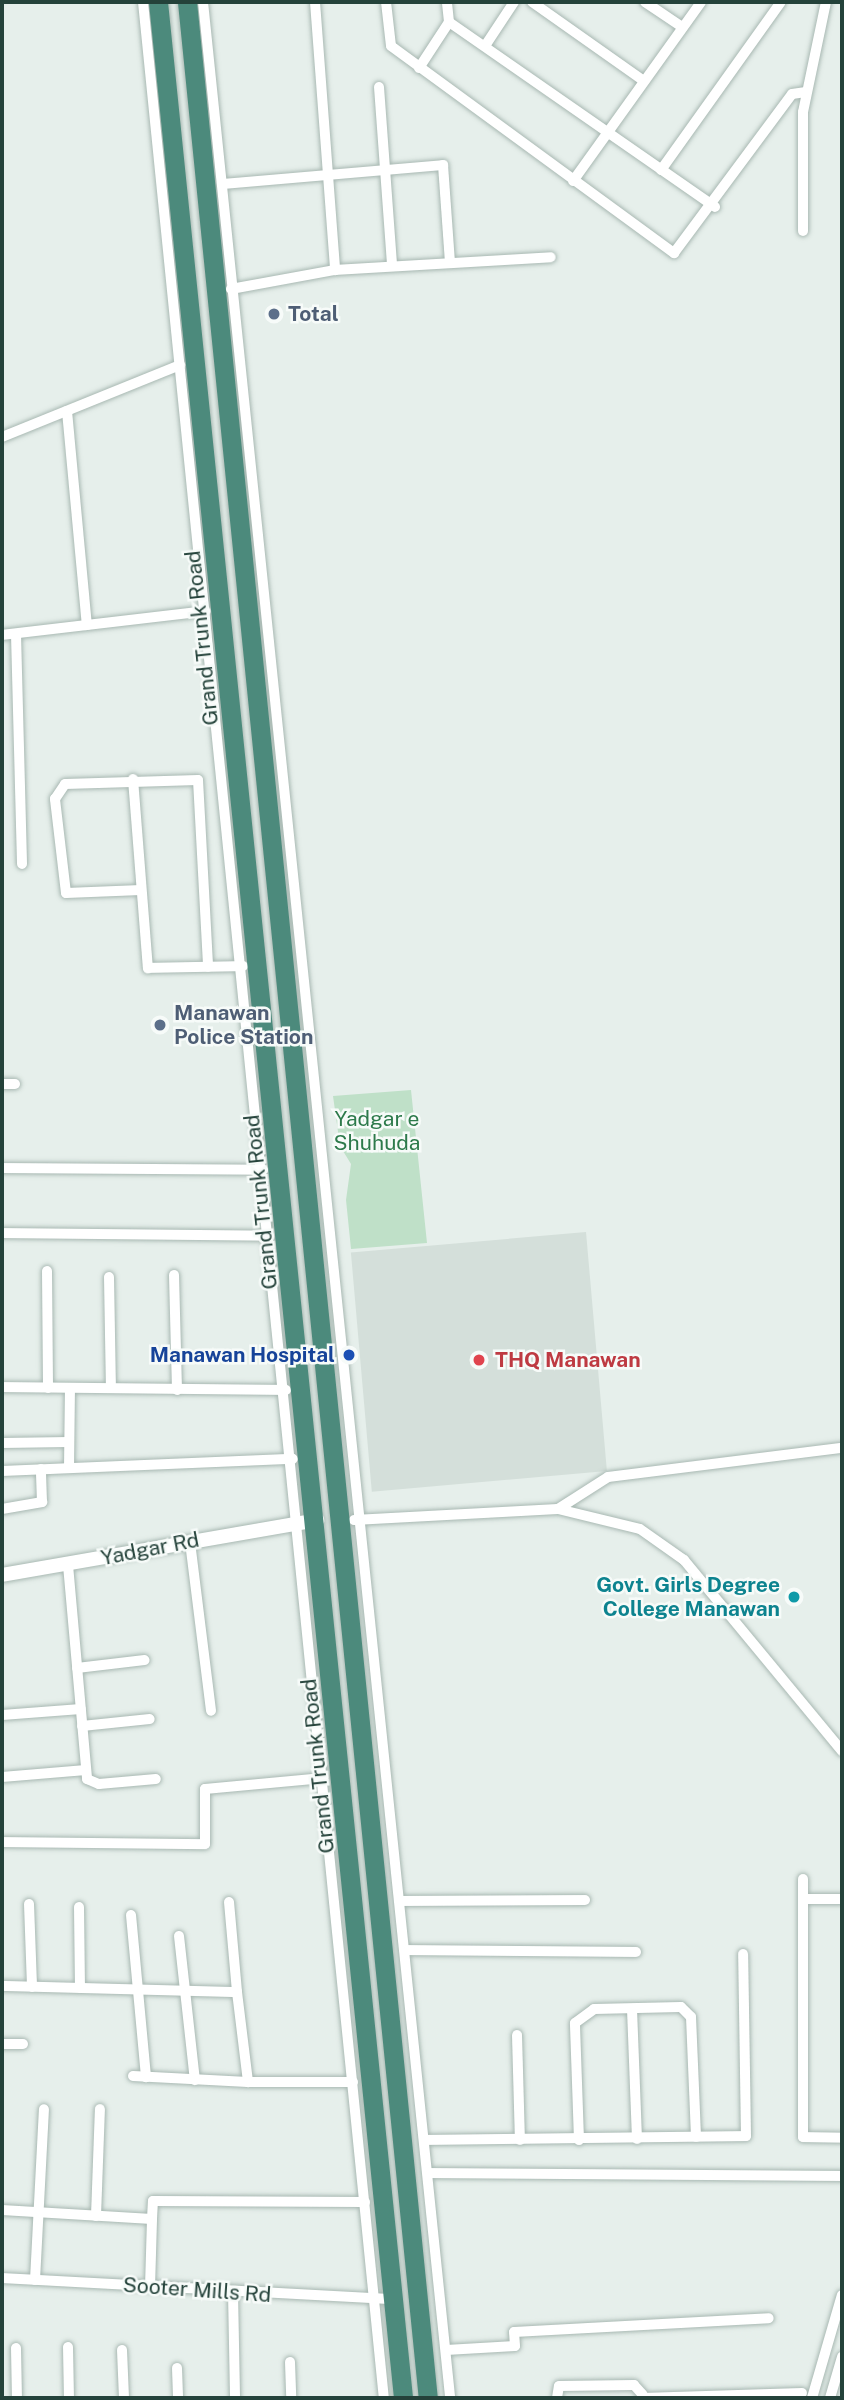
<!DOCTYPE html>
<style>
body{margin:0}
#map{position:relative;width:844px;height:2400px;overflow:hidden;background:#e6efeb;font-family:"Public Sans",sans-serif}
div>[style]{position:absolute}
.built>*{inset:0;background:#d4dfda;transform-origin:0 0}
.green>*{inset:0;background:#bfe0c8}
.roads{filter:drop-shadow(0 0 2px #a8b8b2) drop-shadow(0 0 2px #a8b8b2)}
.minor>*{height:10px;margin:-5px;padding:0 5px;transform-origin:5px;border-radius:5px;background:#fff}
.tertiary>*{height:14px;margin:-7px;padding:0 7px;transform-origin:7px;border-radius:7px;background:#fff}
.trunk>*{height:19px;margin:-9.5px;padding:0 9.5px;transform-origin:9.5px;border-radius:9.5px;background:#4c8a7c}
.dots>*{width:19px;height:19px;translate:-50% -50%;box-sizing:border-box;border:4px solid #f7fbf9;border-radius:50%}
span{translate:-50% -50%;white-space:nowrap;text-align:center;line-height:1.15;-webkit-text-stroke:5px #f7fbf9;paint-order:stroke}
.service-label{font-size:21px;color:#4e5e75;font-weight:700}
.left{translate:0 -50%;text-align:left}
.street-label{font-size:21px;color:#24423a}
.park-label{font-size:21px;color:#2d7a4b}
.transit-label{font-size:21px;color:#164399;font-weight:700}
.right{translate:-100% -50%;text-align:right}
.health-label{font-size:21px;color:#be3a42;font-weight:700}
.culture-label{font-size:21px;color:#0d838f;font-weight:700}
.frame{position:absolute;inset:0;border:4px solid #24423a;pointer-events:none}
</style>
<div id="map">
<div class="built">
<div style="left:586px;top:1232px;width:240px;height:236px;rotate:85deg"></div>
</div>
<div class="green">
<div style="clip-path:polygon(411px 1090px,427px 1243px,351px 1249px,346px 1200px,351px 1164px,340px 1146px,333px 1096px)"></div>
</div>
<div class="roads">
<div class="minor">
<div style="left:143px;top:2px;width:2408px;rotate:84.26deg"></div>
<div style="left:203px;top:2px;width:2409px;rotate:84.11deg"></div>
<div style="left:315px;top:2px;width:269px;rotate:85.7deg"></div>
<div style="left:386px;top:2px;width:44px;rotate:83.5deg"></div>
<div style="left:391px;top:46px;width:351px;rotate:36.2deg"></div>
<div style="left:674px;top:253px;width:198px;rotate:-53.4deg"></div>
<div style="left:792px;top:94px;width:14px;rotate:-8deg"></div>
<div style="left:532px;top:2px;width:137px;rotate:35.2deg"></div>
<div style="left:645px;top:2px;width:45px;rotate:34deg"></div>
<div style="left:449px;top:22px;width:324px;rotate:34.8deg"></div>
<div style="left:485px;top:46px;width:53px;rotate:-56.6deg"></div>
<div style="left:419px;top:68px;width:55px;rotate:-56.9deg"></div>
<div style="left:449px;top:22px;width:20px;rotate:-96deg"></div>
<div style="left:379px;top:87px;width:178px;rotate:85.8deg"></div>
<div style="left:661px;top:170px;width:206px;rotate:-54.5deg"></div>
<div style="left:573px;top:181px;width:220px;rotate:-54.4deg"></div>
<div style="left:222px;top:184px;width:222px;rotate:-4.9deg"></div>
<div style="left:443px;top:165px;width:98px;rotate:85.9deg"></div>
<div style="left:803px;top:231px;width:119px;rotate:-90deg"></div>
<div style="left:803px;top:112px;width:112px;rotate:-78.2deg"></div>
<div style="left:231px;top:289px;width:106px;rotate:-10.4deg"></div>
<div style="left:335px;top:270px;width:216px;rotate:-3.4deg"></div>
<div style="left:67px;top:411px;width:215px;rotate:84.7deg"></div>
<div style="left:2px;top:437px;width:192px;rotate:-22deg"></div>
<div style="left:16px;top:634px;width:230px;rotate:88.5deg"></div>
<div style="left:2px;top:635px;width:205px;rotate:-6.7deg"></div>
<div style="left:133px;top:779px;width:190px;rotate:85.5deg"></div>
<div style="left:148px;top:968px;width:95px;rotate:-1.2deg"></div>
<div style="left:141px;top:890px;width:75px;rotate:177.7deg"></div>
<div style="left:66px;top:893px;width:95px;rotate:-96.7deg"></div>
<div style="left:55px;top:799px;width:18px;rotate:-56deg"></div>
<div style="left:65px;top:784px;width:133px;rotate:-1.7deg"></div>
<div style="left:198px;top:780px;width:187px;rotate:86.9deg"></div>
<div style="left:2px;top:1084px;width:13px"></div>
<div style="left:2px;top:1168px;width:261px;rotate:0.4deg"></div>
<div style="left:2px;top:1233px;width:267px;rotate:0.6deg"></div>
<div style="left:47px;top:1271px;width:117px;rotate:89.5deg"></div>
<div style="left:174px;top:1275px;width:115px;rotate:88.5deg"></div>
<div style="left:109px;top:1277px;width:111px;rotate:89deg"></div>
<div style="left:2px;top:1387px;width:284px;rotate:0.6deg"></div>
<div style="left:2px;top:1443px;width:67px;rotate:-0.9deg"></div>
<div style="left:69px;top:1468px;width:80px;rotate:-89.3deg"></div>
<div style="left:2px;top:1471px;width:291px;rotate:-2.4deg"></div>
<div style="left:2px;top:1509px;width:41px;rotate:-9.9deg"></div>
<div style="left:42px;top:1502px;width:33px;rotate:-92deg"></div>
<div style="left:558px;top:1509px;width:59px;rotate:-32.6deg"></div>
<div style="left:608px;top:1477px;width:236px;rotate:-7.1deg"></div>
<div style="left:354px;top:1520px;width:204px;rotate:-3.1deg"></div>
<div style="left:558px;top:1509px;width:84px;rotate:13.7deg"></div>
<div style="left:640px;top:1529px;width:54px;rotate:35.2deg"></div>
<div style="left:684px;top:1560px;width:248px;rotate:50.4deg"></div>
<div style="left:190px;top:1542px;width:170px;rotate:82.9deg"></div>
<div style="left:68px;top:1565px;width:215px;rotate:84.9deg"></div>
<div style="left:87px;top:1779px;width:13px;rotate:23deg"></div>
<div style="left:99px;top:1784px;width:57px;rotate:-5deg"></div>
<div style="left:77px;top:1668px;width:68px;rotate:-6.7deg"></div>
<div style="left:2px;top:1715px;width:79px;rotate:-4.3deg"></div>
<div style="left:82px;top:1726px;width:68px;rotate:-5.9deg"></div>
<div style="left:2px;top:1777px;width:84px;rotate:-4.8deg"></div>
<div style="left:2px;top:1842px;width:203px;rotate:0.6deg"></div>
<div style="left:205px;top:1844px;width:55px;rotate:-90deg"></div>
<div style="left:205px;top:1789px;width:119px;rotate:-5.3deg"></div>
<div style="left:803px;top:1879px;width:258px;rotate:90deg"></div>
<div style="left:803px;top:2137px;width:39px;rotate:1deg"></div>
<div style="left:803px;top:1899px;width:39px"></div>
<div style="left:400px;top:1901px;width:185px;rotate:-0.3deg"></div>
<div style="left:229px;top:1902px;width:90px;rotate:84.9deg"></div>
<div style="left:29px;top:1904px;width:83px;rotate:87.9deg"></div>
<div style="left:79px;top:1907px;width:81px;rotate:89.3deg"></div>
<div style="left:131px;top:1915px;width:163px;rotate:84.7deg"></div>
<div style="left:179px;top:1936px;width:145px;rotate:83.7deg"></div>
<div style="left:405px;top:1950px;width:231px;rotate:0.5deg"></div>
<div style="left:2px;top:1986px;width:235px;rotate:1.5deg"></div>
<div style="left:237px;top:1992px;width:91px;rotate:83deg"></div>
<div style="left:248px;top:2082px;width:105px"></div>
<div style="left:632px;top:2009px;width:130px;rotate:87.8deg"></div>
<div style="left:517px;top:2035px;width:105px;rotate:88.4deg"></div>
<div style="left:2px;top:2044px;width:21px"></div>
<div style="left:133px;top:2076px;width:115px;rotate:3deg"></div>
<div style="left:426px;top:2140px;width:320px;rotate:-0.7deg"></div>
<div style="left:746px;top:2136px;width:182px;rotate:-90.9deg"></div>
<div style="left:579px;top:2140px;width:117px;rotate:-92deg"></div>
<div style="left:575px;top:2023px;width:24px;rotate:-36deg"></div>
<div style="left:594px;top:2009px;width:87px;rotate:-1.3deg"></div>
<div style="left:681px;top:2007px;width:14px;rotate:45deg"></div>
<div style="left:691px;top:2017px;width:120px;rotate:87.6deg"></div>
<div style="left:429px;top:2173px;width:413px;rotate:0.4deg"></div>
<div style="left:2px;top:2210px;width:150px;rotate:3.4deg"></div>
<div style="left:152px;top:2219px;width:18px;rotate:-87deg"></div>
<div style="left:153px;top:2201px;width:212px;rotate:0.3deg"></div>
<div style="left:96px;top:2216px;width:107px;rotate:-87.9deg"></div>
<div style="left:2px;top:2278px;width:392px;rotate:3.1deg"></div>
<div style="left:35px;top:2280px;width:171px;rotate:-87deg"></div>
<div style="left:150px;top:2287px;width:68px;rotate:-88.3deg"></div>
<div style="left:233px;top:2292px;width:106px;rotate:88.9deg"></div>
<div style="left:68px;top:2347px;width:51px;rotate:88.9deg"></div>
<div style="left:16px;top:2348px;width:50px;rotate:88.9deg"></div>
<div style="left:122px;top:2350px;width:48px;rotate:87.6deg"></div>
<div style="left:446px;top:2350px;width:69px;rotate:-3.3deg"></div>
<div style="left:515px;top:2346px;width:14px;rotate:-94deg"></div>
<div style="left:514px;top:2332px;width:255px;rotate:-3.1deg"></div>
<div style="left:290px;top:2362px;width:36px;rotate:88deg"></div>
<div style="left:177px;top:2368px;width:30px;rotate:88deg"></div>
<div style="left:557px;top:2398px;width:12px;rotate:-81deg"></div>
<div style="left:559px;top:2386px;width:75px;rotate:-0.8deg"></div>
<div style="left:634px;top:2385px;width:13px;rotate:48deg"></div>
<div style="left:642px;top:2398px;width:160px;rotate:-1.8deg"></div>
<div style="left:812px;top:2398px;width:107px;rotate:-73.8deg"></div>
<div style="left:830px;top:2398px;width:43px;rotate:-73.7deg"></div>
</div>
<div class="tertiary">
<div style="left:2px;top:1575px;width:320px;rotate:-9.9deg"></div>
</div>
<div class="trunk">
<div style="left:158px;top:2px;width:2408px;rotate:84.16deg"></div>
<div style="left:187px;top:2px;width:2408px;rotate:84.26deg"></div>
</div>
</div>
<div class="dots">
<div style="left:274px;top:314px;background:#5c6f8a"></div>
<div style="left:160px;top:1025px;background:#5c6f8a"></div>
<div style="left:349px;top:1355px;background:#1a4fb4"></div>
<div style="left:479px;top:1360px;background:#e0444e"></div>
<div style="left:794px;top:1597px;background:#0f9aa8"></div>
</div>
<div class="service-label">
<span class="left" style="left:288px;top:314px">Total</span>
<span class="left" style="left:174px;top:1025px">Manawan<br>Police Station</span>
</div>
<div class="street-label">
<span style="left:202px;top:638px;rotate:-96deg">Grand Trunk Road</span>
<span style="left:261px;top:1202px;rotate:-96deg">Grand Trunk Road</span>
<span style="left:150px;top:1549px;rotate:-11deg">Yadgar Rd</span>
<span style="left:318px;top:1766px;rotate:-96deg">Grand Trunk Road</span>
<span style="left:197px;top:2290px;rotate:4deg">Sooter Mills Rd</span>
</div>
<div class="park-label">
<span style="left:377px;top:1131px">Yadgar e<br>Shuhuda</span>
</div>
<div class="transit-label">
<span class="right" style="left:335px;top:1355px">Manawan Hospital</span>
</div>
<div class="health-label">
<span class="left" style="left:495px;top:1360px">THQ Manawan</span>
</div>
<div class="culture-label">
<span class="right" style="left:780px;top:1597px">Govt. Girls Degree<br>College Manawan</span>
</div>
<div class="frame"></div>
</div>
